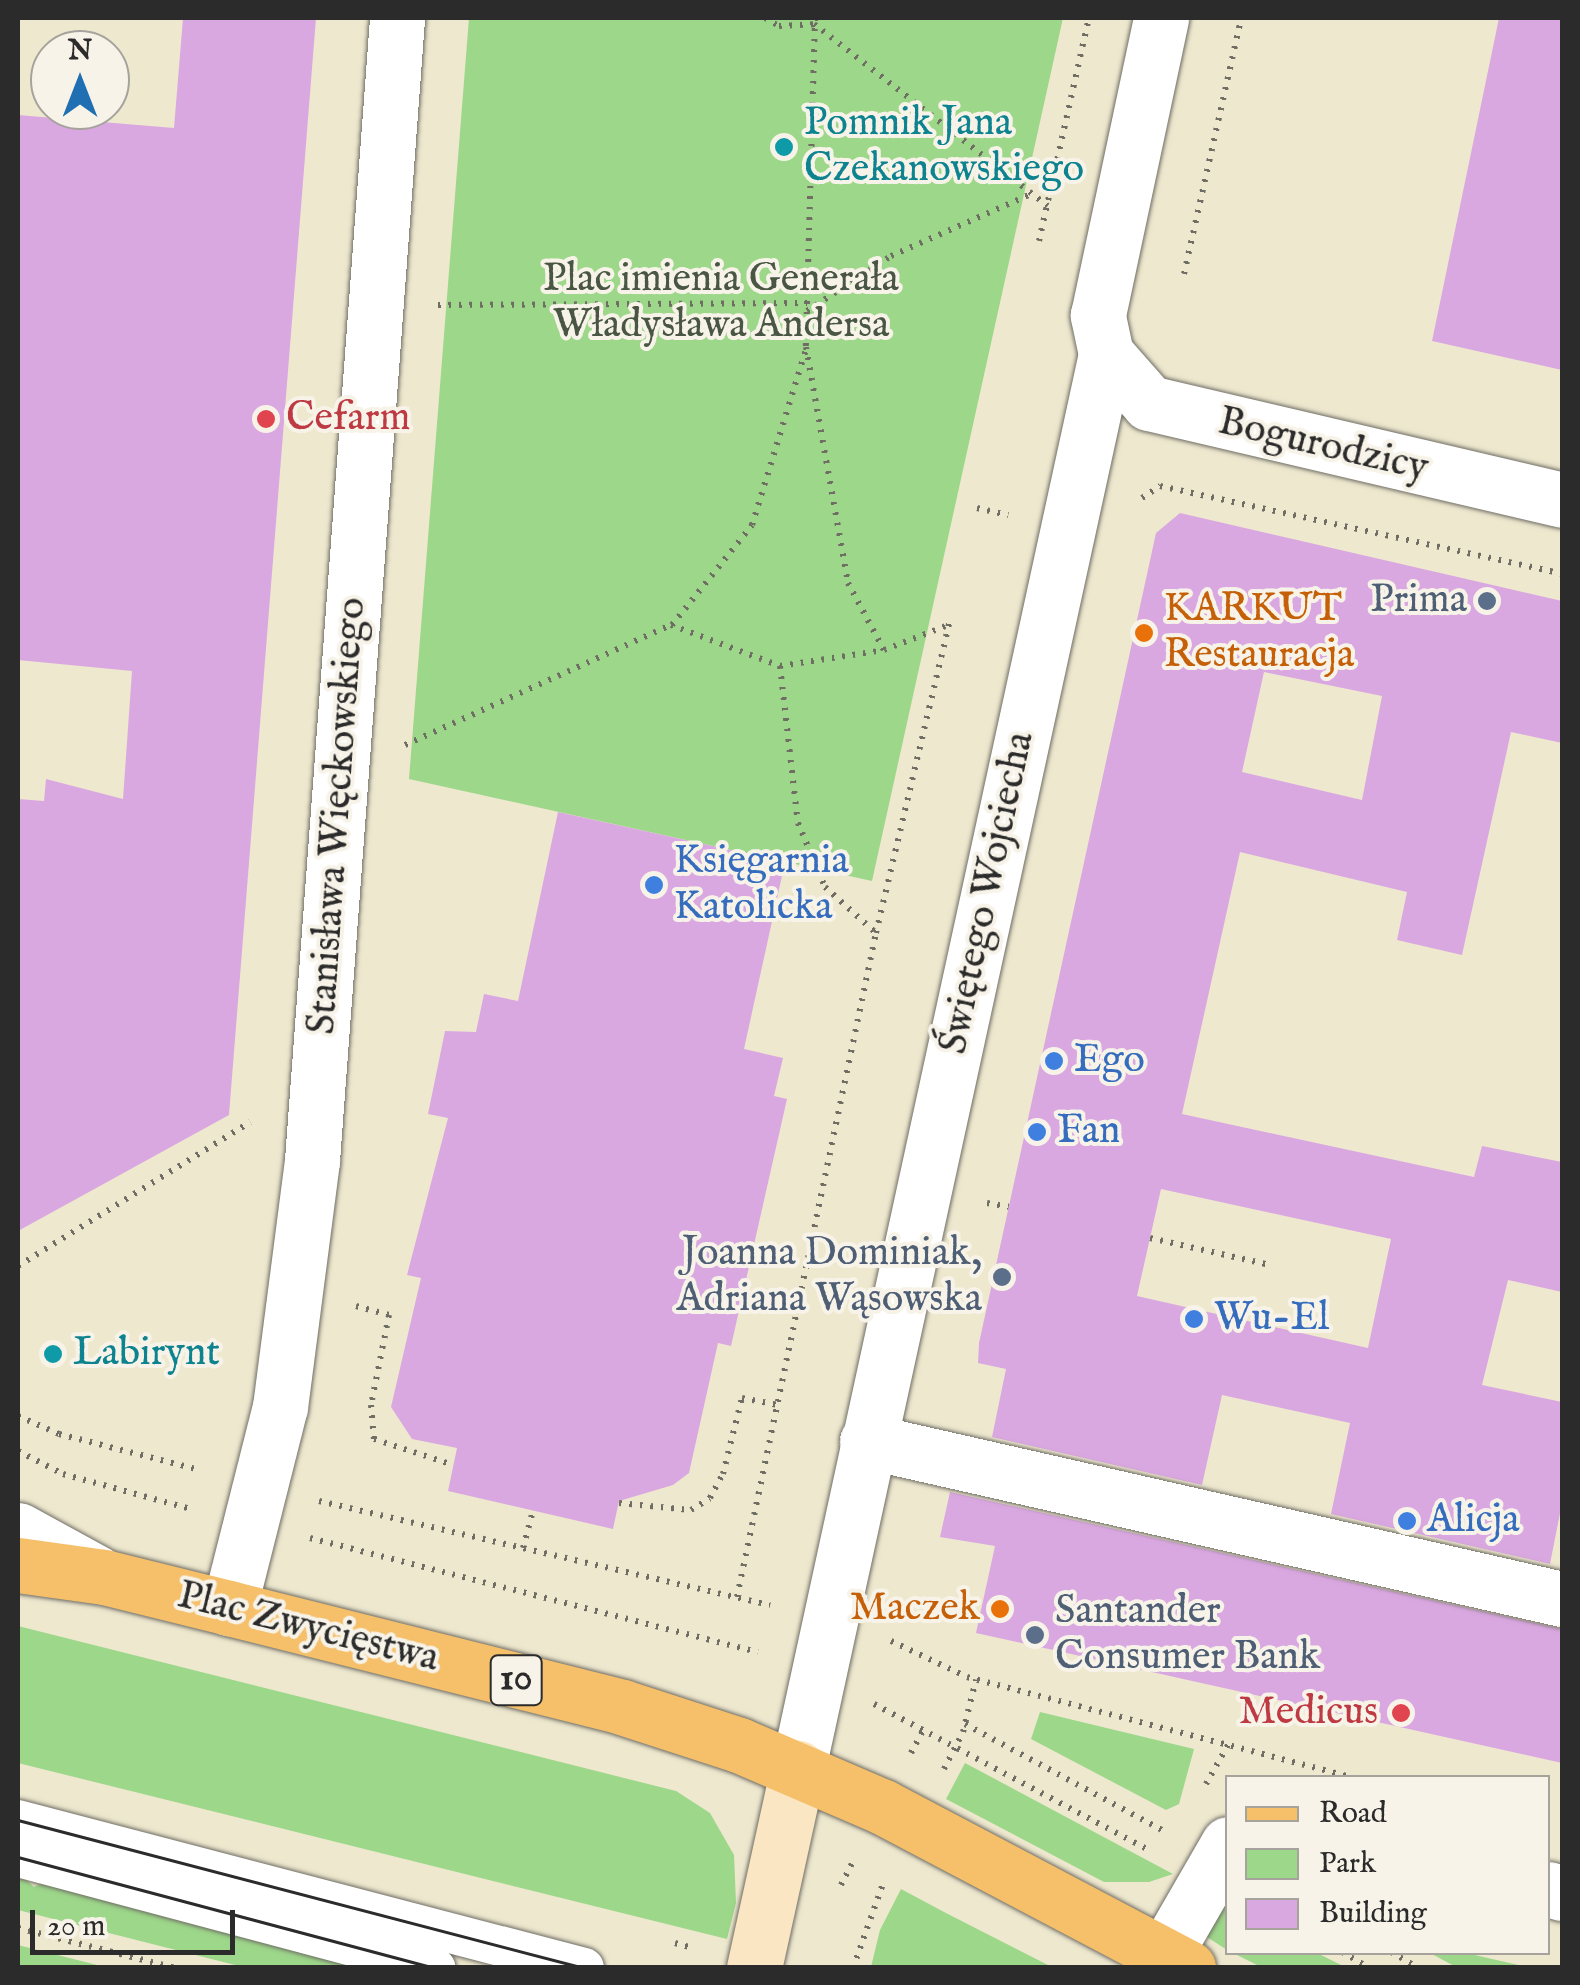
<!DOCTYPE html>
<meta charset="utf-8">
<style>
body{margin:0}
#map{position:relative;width:1580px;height:1985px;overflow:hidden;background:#eee8cf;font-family:"IM FELL English",serif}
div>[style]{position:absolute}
.green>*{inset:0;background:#9dd78a}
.building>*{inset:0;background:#daa8e1}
.path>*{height:6px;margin-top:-3px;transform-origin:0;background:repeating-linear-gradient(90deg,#6f6d64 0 2.5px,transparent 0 10.5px)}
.roads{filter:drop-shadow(0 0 2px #6f6d64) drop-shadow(0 0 2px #6f6d64)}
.lane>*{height:40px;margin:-20px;padding:0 20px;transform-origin:20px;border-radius:20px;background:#fff}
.street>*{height:55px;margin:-27.5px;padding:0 27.5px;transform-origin:27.5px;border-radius:27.5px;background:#fff}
.secondary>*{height:55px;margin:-27.5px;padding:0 27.5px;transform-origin:27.5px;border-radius:27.5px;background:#fbe6c4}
.primary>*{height:55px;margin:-27.5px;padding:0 27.5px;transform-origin:27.5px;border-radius:27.5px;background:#f6c06b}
.tram>*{height:2.5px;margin:-1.25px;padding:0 1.25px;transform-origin:1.25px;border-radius:1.25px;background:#2b2b2b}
.dots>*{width:28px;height:28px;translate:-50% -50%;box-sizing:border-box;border:5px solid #f7f3e8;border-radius:50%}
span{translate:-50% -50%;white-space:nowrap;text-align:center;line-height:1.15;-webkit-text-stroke:8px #f7f3e8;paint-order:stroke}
.shield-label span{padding:2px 8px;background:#f7f3e8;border:2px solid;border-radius:8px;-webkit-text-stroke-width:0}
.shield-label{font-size:38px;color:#2b2b2b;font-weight:700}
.culture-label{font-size:40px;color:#0d838f}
.left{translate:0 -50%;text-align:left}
.park-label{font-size:40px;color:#485643}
.health-label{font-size:40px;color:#be3a42}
.right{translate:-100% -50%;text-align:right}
.street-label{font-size:40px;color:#2b2b2b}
.service-label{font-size:40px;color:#4e5e75}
.food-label{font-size:40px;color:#c56008}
.shop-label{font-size:40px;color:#366cbe}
.frame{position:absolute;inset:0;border:20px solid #2b2b2b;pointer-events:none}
.legend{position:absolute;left:1225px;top:1775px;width:325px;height:180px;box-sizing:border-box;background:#f7f3e8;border:2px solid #a5a39c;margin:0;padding:12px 18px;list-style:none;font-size:30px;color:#2b2b2b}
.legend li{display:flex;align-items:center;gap:20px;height:50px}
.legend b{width:50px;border:2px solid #a5a39c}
.north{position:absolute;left:30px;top:30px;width:100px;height:100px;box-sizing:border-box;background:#f7f3e8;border:2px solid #a5a39c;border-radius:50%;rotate:0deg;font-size:28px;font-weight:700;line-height:40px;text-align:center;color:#2b2b2b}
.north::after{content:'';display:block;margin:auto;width:35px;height:45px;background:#1f6fb2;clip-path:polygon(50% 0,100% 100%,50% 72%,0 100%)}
.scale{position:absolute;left:30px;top:1910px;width:205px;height:45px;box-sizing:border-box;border:5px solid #2b2b2b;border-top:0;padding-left:12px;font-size:30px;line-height:35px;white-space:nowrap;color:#2b2b2b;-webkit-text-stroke:8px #f7f3e8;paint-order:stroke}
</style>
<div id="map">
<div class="green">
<div style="clip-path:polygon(469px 18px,1063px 18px,872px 881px,409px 779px)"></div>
<div style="clip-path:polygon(18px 1626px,676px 1791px,710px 1813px,734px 1855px,736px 1903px,727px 1939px,18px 1763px)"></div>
<div style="clip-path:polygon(1040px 1712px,1194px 1749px,1179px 1804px,1166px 1810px,1031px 1739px)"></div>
<div style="clip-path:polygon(965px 1763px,1173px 1874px,1149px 1882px,1104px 1882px,946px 1799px)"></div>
<div style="clip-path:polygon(18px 1873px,34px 1887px,44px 1882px,376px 1967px,243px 1967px,18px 1910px)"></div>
<div style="clip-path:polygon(901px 1889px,944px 1912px,1052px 1967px,871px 1967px,880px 1930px)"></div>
<div style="clip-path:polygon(1222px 1901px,1227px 1904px,1227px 1950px,1207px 1937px)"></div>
<div style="clip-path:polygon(18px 1945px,105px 1967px,18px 1967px)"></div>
<div style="clip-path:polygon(1233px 1953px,1317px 1953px,1345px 1967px,1261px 1967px)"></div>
<div style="clip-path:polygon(1430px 1953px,1466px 1953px,1527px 1967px,1456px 1967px)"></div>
</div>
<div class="building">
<div style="clip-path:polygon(183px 18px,316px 18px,229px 1115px,18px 1231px,18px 799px,44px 801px,46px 779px,123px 799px,132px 671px,18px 660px,18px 115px,174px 128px)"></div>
<div style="clip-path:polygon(1499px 18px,1562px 18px,1562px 370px,1432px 341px)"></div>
<div style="clip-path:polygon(evenodd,1180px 513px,1562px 601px,1562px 743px,1511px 732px,1462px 955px,1397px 940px,1407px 892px,1240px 852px,1182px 1114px,1474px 1177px,1482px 1146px,1562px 1162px,1562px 1292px,1508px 1280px,1482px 1385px,1562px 1402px,1562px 1503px,1550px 1564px,1331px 1514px,1350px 1423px,1222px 1395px,1202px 1485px,992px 1437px,1006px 1369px,978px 1363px,979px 1343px,1156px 533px,1180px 513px,1264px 672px,1382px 696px,1362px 800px,1242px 772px,1264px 672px,1180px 513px,1161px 1189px,1391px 1239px,1368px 1348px,1137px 1296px,1161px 1189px)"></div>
<div style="clip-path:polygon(558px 812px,785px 862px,744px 1049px,783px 1058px,774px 1096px,787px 1099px,731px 1346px,718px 1343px,689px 1473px,673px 1485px,619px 1501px,613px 1529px,448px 1491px,457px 1448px,412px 1439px,391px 1407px,421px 1278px,407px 1275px,448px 1118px,428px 1114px,445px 1031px,476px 1032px,484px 994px,518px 1001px)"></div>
<div style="clip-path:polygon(950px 1492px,1562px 1629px,1562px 1763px,976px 1633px,995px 1546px,940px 1537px)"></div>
</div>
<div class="path">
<div style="left:765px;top:18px;width:16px;rotate:30deg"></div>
<div style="left:779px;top:26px;width:35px;rotate:-3deg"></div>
<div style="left:814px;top:24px;width:296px;rotate:37.9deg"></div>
<div style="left:815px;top:18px;width:329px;rotate:91.6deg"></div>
<div style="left:806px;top:347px;width:240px;rotate:79.9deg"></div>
<div style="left:848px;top:583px;width:76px;rotate:61.8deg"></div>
<div style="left:1039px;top:241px;width:229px;rotate:-77.4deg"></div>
<div style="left:1184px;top:274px;width:262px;rotate:-77.4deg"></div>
<div style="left:438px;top:305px;width:369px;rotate:-0.3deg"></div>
<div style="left:807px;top:311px;width:100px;rotate:-33.2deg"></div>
<div style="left:891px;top:256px;width:155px;rotate:-23.9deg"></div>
<div style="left:1142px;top:498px;width:22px;rotate:-34deg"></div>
<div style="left:1160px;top:486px;width:412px;rotate:12.3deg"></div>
<div style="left:977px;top:508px;width:32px;rotate:13deg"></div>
<div style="left:672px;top:625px;width:128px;rotate:-51.3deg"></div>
<div style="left:752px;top:525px;width:184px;rotate:-72.9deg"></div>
<div style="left:780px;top:666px;width:158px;rotate:83.5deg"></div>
<div style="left:798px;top:823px;width:69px;rotate:67.1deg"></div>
<div style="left:825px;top:887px;width:69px;rotate:42deg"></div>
<div style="left:405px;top:745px;width:292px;rotate:-24.3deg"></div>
<div style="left:671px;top:625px;width:116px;rotate:20.6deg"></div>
<div style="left:780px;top:666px;width:105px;rotate:-8.7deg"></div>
<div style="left:884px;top:650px;width:69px;rotate:-21.3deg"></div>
<div style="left:987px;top:1203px;width:22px;rotate:10deg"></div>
<div style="left:1150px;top:1238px;width:123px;rotate:12.7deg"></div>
<div style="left:18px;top:1266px;width:273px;rotate:-31.8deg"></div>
<div style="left:356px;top:1306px;width:34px;rotate:15deg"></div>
<div style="left:389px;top:1315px;width:92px;rotate:101.3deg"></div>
<div style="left:371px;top:1405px;width:34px;rotate:85deg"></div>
<div style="left:374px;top:1439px;width:83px;rotate:18.2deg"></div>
<div style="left:18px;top:1416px;width:45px;rotate:23.7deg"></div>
<div style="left:59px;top:1434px;width:146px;rotate:14.3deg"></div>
<div style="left:18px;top:1451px;width:51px;rotate:27.1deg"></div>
<div style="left:63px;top:1474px;width:133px;rotate:15.3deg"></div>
<div style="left:319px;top:1501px;width:463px;rotate:13deg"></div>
<div style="left:619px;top:1503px;width:72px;rotate:5.6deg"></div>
<div style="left:691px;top:1510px;width:22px;rotate:-32deg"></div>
<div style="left:710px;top:1498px;width:27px;rotate:-62deg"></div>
<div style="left:723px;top:1474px;width:78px;rotate:-76deg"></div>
<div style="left:742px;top:1398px;width:38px;rotate:11deg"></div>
<div style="left:310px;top:1538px;width:462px;rotate:14.3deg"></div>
<div style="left:523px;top:1548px;width:39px;rotate:-75deg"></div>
<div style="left:737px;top:1597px;width:678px;rotate:-78.18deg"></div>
<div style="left:876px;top:933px;width:318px;rotate:-76.7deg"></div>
<div style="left:891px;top:1641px;width:84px;rotate:25.3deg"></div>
<div style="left:967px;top:1677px;width:400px;rotate:14.6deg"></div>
<div style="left:874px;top:1704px;width:313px;rotate:28deg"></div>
<div style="left:965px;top:1724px;width:224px;rotate:28.3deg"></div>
<div style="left:911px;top:1753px;width:26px;rotate:-62deg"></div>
<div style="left:944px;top:1769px;width:42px;rotate:-62.8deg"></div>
<div style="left:963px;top:1732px;width:54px;rotate:-76deg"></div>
<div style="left:1206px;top:1784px;width:45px;rotate:-60.6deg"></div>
<div style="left:841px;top:1885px;width:27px;rotate:-63deg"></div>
<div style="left:18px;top:1928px;width:162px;rotate:14.3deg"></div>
<div style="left:675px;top:1943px;width:19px;rotate:16deg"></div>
<div style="left:1342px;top:1952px;width:32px;rotate:30deg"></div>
<div style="left:1391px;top:1952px;width:32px;rotate:30deg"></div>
<div style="left:853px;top:1968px;width:92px;rotate:-70.4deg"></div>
</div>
<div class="roads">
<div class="lane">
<div style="left:18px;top:1820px;width:585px;rotate:14.65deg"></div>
<div style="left:18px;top:1857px;width:432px;rotate:14.9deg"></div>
</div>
<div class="street">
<div style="left:1106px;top:354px;width:65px;rotate:48.7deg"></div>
<div style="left:1149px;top:403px;width:424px;rotate:13.2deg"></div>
<div style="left:867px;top:1441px;width:713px;rotate:12.81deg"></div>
<div style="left:18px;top:1530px;width:90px;rotate:28.6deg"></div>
<div style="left:229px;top:1608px;width:207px;rotate:-75.8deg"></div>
<div style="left:280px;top:1407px;width:249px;rotate:-82.6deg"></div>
<div style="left:312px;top:1160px;width:1145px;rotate:-85.74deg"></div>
<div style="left:798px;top:1768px;width:1447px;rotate:-77.71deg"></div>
<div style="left:1106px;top:354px;width:40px;rotate:-102deg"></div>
<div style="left:1098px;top:315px;width:304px;rotate:-78deg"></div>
<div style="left:1548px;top:1889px;width:15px;rotate:16deg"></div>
<div style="left:1164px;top:1955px;width:128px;rotate:-60deg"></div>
</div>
<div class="secondary">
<div style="left:754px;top:1968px;width:205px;rotate:-77.6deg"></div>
</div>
<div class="primary">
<div style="left:18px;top:1565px;width:87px;rotate:7.9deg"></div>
<div style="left:104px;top:1577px;width:129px;rotate:13.9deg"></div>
<div style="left:229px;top:1608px;width:405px;rotate:14.1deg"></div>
<div style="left:622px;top:1707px;width:123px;rotate:18deg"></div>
<div style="left:739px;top:1745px;width:157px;rotate:23.3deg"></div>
<div style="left:883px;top:1807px;width:345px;rotate:27.8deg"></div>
</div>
</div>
<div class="tram">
<div style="left:18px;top:1820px;width:585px;rotate:14.65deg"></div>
<div style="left:18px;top:1857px;width:432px;rotate:14.9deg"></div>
</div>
<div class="dots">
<div style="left:784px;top:147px;background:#0f9aa8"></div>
<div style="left:266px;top:419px;background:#e0444e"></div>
<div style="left:1487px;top:601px;background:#5c6f8a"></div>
<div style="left:1144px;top:633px;background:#e8710a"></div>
<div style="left:654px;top:885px;background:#3f7fe0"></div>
<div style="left:1054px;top:1061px;background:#3f7fe0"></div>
<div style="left:1037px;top:1132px;background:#3f7fe0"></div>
<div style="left:1002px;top:1277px;background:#5c6f8a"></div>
<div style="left:1194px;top:1319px;background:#3f7fe0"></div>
<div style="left:53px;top:1354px;background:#0f9aa8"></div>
<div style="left:1407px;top:1521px;background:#3f7fe0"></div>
<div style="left:1000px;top:1609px;background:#e8710a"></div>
<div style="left:1035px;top:1635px;background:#5c6f8a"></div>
<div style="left:1401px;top:1713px;background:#e0444e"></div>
</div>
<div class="shield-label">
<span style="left:516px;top:1680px">10</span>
</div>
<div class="culture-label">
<span class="left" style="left:804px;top:147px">Pomnik Jana<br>Czekanowskiego</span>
<span class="left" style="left:73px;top:1354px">Labirynt</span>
</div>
<div class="park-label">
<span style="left:721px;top:303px">Plac imienia Generała<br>Władysława Andersa</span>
</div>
<div class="health-label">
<span class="left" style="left:286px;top:419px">Cefarm</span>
<span class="right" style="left:1378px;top:1713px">Medicus</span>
</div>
<div class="street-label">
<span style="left:1323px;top:446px;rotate:13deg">Bogurodzicy</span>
<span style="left:338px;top:816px;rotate:-86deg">Stanisława Więckowskiego</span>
<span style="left:988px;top:893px;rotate:-78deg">Świętego Wojciecha</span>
<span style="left:308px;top:1628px;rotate:14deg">Plac Zwycięstwa</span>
</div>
<div class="service-label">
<span class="right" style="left:1467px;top:601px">Prima</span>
<span class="right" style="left:982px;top:1277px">Joanna Dominiak,<br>Adriana Wąsowska</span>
<span class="left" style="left:1055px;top:1635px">Santander<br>Consumer Bank</span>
</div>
<div class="food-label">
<span class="left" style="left:1164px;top:633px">KARKUT<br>Restauracja</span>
<span class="right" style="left:980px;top:1609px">Maczek</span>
</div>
<div class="shop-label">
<span class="left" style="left:674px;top:885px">Księgarnia<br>Katolicka</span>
<span class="left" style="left:1074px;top:1061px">Ego</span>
<span class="left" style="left:1057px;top:1132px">Fan</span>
<span class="left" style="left:1214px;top:1319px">Wu-El</span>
<span class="left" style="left:1427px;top:1521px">Alicja</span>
</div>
<div class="frame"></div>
<ul class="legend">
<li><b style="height:12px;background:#f6c06b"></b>Road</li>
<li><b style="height:28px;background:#9dd78a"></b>Park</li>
<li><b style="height:28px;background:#daa8e1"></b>Building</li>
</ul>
<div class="north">N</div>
<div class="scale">20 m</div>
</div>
